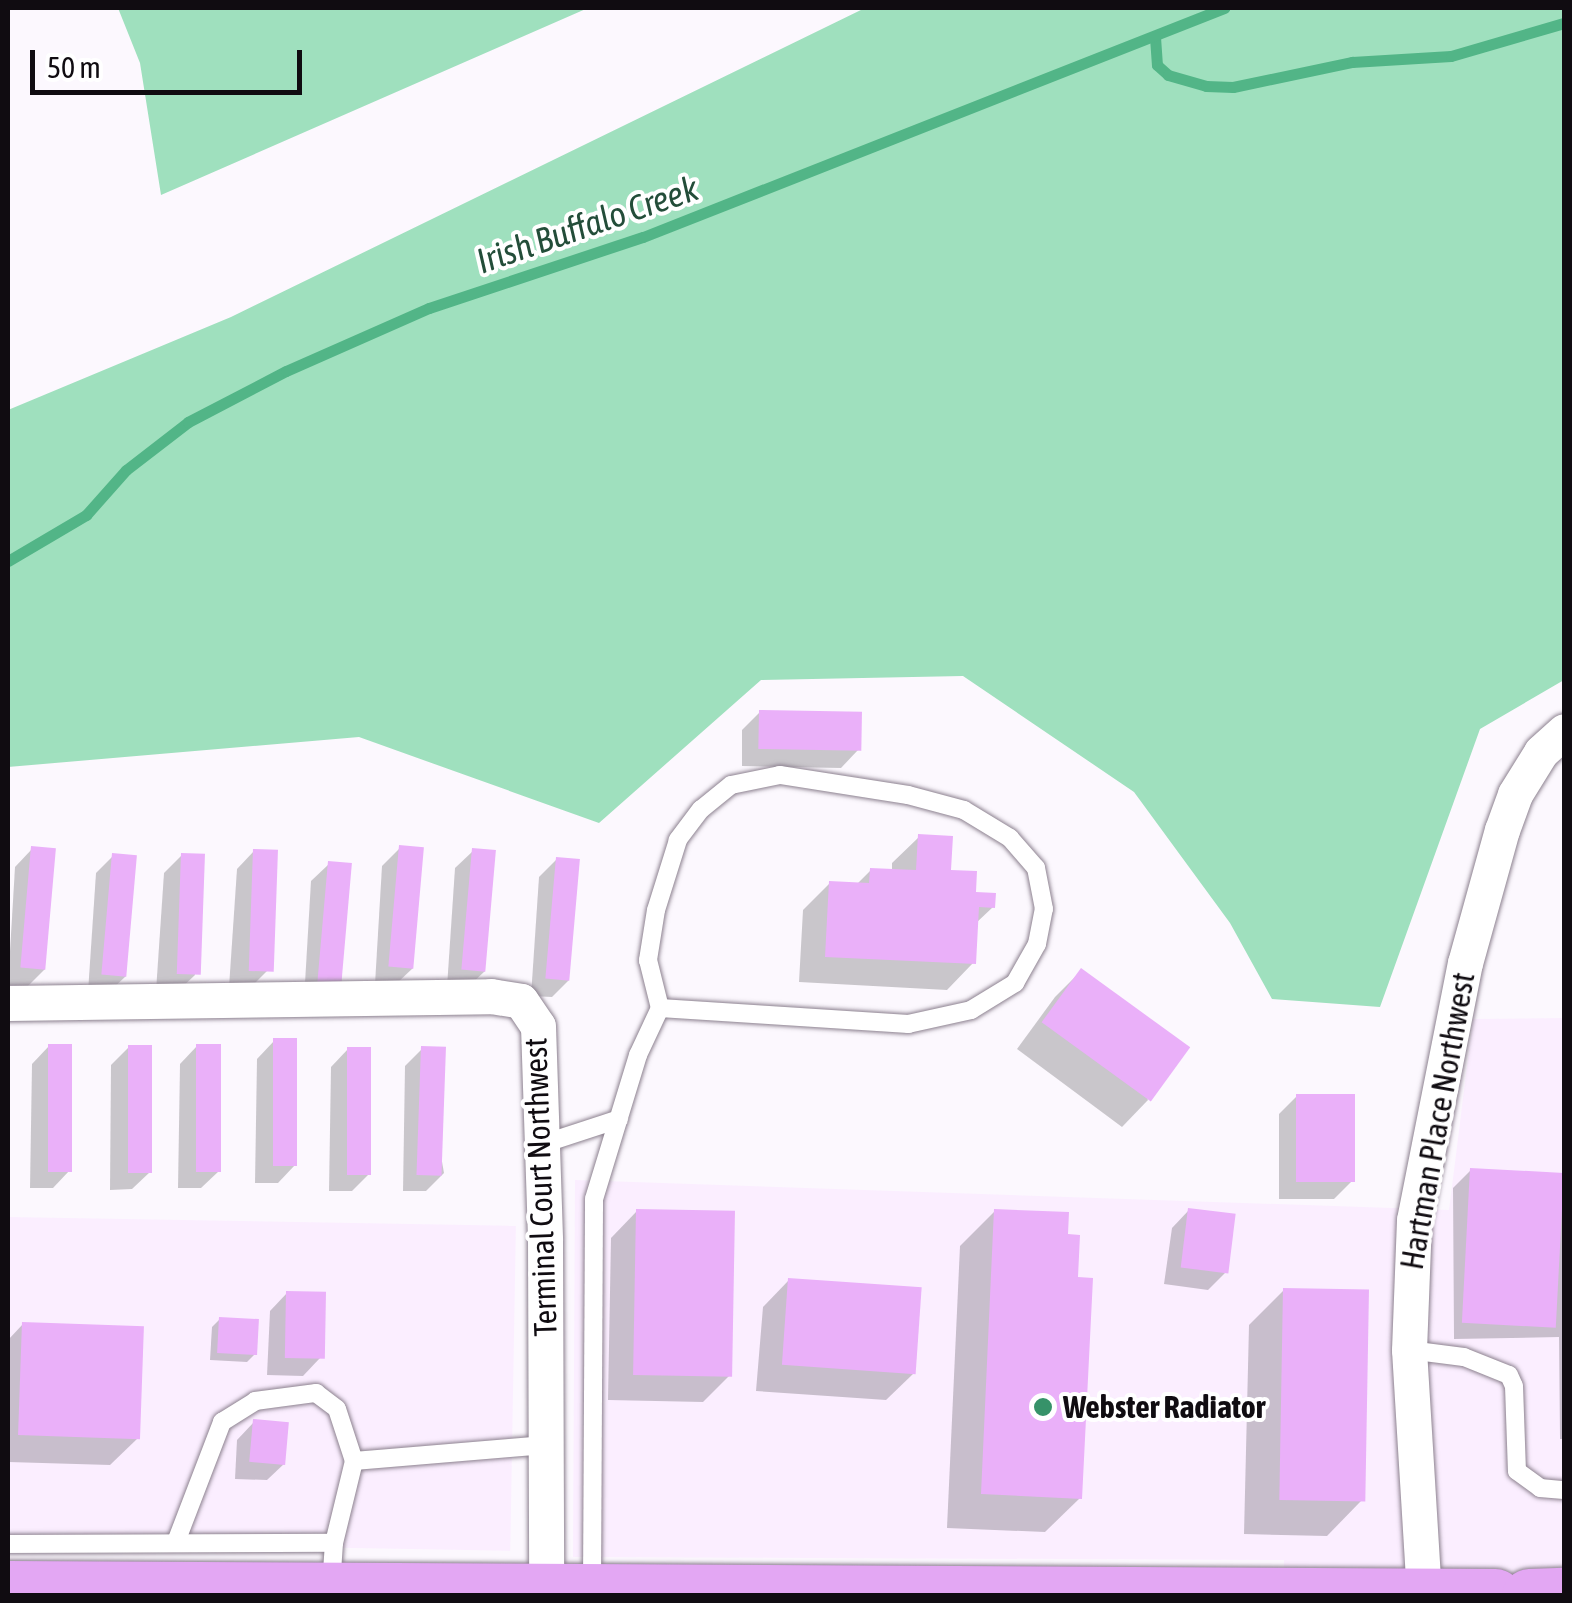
<!DOCTYPE html>
<style>
body{margin:0}
#map{position:relative;width:1572px;height:1603px;overflow:hidden;background:#fcf8fe;font-family:"Asap Condensed",sans-serif}
div>[style]{position:absolute}
.built>*{inset:0;background:#fbeeff;transform-origin:0 0}
.green>*{inset:0;background:#9fe0be}
.shadow>*{inset:0;background:#0003}
.stream>*{height:11px;margin:-5.5px;padding:0 5.5px;transform-origin:5.5px;border-radius:5.5px;background:#52b587}
.building>*{inset:0;background:#eab0f9;transform-origin:0 0}
.roads{filter:drop-shadow(0 0 2px #8c818f) drop-shadow(0 0 2px #8c818f)}
.service>*{height:18px;margin:-9px;padding:0 9px;transform-origin:9px;border-radius:9px;background:#fff}
.minor>*{height:35px;margin:-17.5px;padding:0 17.5px;transform-origin:17.5px;border-radius:17.5px;background:#fff}
.trunk>*{height:55px;margin:-27.5px;padding:0 27.5px;transform-origin:27.5px;border-radius:27.5px;background:#e3a7f3}
.dots>*{width:28px;height:28px;translate:-50% -50%;box-sizing:border-box;border:5px solid #fff;border-radius:50%}
span{translate:-50% -50%;white-space:nowrap;text-align:center;line-height:1.15;-webkit-text-stroke:8px #fff;paint-order:stroke}
.street-label{font-size:32px;color:#100c11}
.poi-label{font-size:32px;color:#100c11;font-weight:700}
.left{translate:0 -50%;text-align:left}
.water-label{font-size:35px;color:#234d39;font-style:italic}
.frame{position:absolute;inset:0;border:10px solid #100c11;pointer-events:none}
.scale{position:absolute;left:30px;top:50px;width:272px;height:45px;box-sizing:border-box;border:5px solid #100c11;border-top:0;padding-left:12px;font-size:30px;line-height:35px;white-space:nowrap;color:#100c11;-webkit-text-stroke:8px #fff;paint-order:stroke}
</style>
<div id="map">
<div class="built">
<div style="clip-path:polygon(1564px 1018px,1564px 1568px,1552px 1595px,1283px 1595px,1284px 1560px,573px 1557px,575px 1180px,1449px 1210px,1473px 1019px)"></div>
<div style="left:8px;top:1217px;width:508px;height:325px;rotate:1deg"></div>
</div>
<div class="green">
<div style="clip-path:polygon(118px 8px,588px 8px,161px 195px,140px 63px)"></div>
<div style="clip-path:polygon(865px 8px,1564px 8px,1564px 680px,1480px 729px,1380px 1007px,1272px 999px,1230px 923px,1134px 792px,963px 676px,761px 680px,599px 823px,359px 737px,8px 767px,8px 410px,231px 317px)"></div>
</div>
<div class="shadow">
<div style="clip-path:polygon(760px 712px,858px 750px,841px 768px,742px 766px,742px 730px)"></div>
<div style="clip-path:polygon(919px 837px,973px 894px,993px 907px,975px 924px,973px 963px,947px 990px,799px 982px,803px 910px,830px 883px,856px 885px,871px 870px,892px 872px,892px 863px)"></div>
<div style="clip-path:polygon(400px 848px,413px 968px,395px 985px,375px 984px,382px 866px)"></div>
<div style="clip-path:polygon(32px 849px,45px 969px,28px 986px,8px 985px,15px 867px)"></div>
<div style="clip-path:polygon(254px 851px,267px 971px,250px 988px,229px 987px,237px 869px)"></div>
<div style="clip-path:polygon(473px 851px,485px 971px,467px 988px,447px 987px,455px 868px)"></div>
<div style="clip-path:polygon(182px 855px,195px 975px,177px 992px,156px 991px,164px 873px)"></div>
<div style="clip-path:polygon(113px 856px,126px 976px,108px 993px,88px 992px,96px 873px)"></div>
<div style="clip-path:polygon(557px 859px,569px 980px,552px 997px,531px 996px,539px 877px)"></div>
<div style="clip-path:polygon(329px 864px,342px 984px,304px 1000px,311px 881px)"></div>
<div style="clip-path:polygon(1081px 971px,1148px 1100px,1122px 1127px,1017px 1049px,1055px 997px)"></div>
<div style="clip-path:polygon(274px 1041px,295px 1165px,278px 1183px,255px 1183px,257px 1059px)"></div>
<div style="clip-path:polygon(49px 1046px,70px 1170px,53px 1188px,30px 1188px,32px 1064px)"></div>
<div style="clip-path:polygon(197px 1046px,219px 1171px,201px 1188px,178px 1188px,180px 1064px)"></div>
<div style="clip-path:polygon(129px 1047px,150px 1172px,132px 1189px,110px 1190px,111px 1065px)"></div>
<div style="clip-path:polygon(348px 1049px,369px 1174px,352px 1191px,329px 1191px,331px 1067px)"></div>
<div style="clip-path:polygon(422px 1049px,444px 1173px,426px 1191px,403px 1191px,405px 1066px)"></div>
<div style="clip-path:polygon(1297px 1096px,1352px 1181px,1334px 1199px,1279px 1199px,1279px 1114px)"></div>
<div style="clip-path:polygon(1471px 1170px,1564px 1175px,1564px 1439px,1560px 1439px,1559px 1337px,1454px 1339px,1453px 1188px)"></div>
<div style="clip-path:polygon(1189px 1210px,1226px 1272px,1208px 1290px,1164px 1284px,1172px 1228px)"></div>
<div style="clip-path:polygon(637px 1211px,730px 1375px,703px 1402px,608px 1400px,611px 1238px)"></div>
<div style="clip-path:polygon(995px 1211px,1065px 1237px,1076px 1279px,1080px 1498px,1045px 1532px,947px 1528px,960px 1246px)"></div>
<div style="clip-path:polygon(789px 1280px,913px 1374px,886px 1400px,756px 1391px,763px 1307px)"></div>
<div style="clip-path:polygon(1284px 1290px,1361px 1501px,1327px 1536px,1244px 1534px,1249px 1325px)"></div>
<div style="clip-path:polygon(287px 1293px,320px 1358px,303px 1376px,267px 1375px,270px 1311px)"></div>
<div style="clip-path:polygon(220px 1319px,255px 1354px,247px 1362px,210px 1360px,212px 1327px)"></div>
<div style="clip-path:polygon(23px 1324px,137px 1439px,110px 1465px,8px 1462px,8px 1340px)"></div>
<div style="clip-path:polygon(254px 1422px,285px 1463px,267px 1480px,235px 1479px,237px 1440px)"></div>
</div>
<div class="stream">
<div style="left:1155px;top:37px;width:28px;rotate:86deg"></div>
<div style="left:1157px;top:65px;width:15px;rotate:42deg"></div>
<div style="left:1168px;top:75px;width:40px;rotate:16deg"></div>
<div style="left:1206px;top:86px;width:27px;rotate:2deg"></div>
<div style="left:1233px;top:87px;width:122px;rotate:-11.9deg"></div>
<div style="left:1352px;top:62px;width:99px;rotate:-3.5deg"></div>
<div style="left:1451px;top:56px;width:118px;rotate:-16.3deg"></div>
<div style="left:8px;top:561px;width:91px;rotate:-30.5deg"></div>
<div style="left:86px;top:515px;width:60px;rotate:-48.4deg"></div>
<div style="left:126px;top:470px;width:78px;rotate:-37.7deg"></div>
<div style="left:188px;top:422px;width:110px;rotate:-27.5deg"></div>
<div style="left:286px;top:371px;width:156px;rotate:-23.8deg"></div>
<div style="left:429px;top:308px;width:225px;rotate:-18.4deg"></div>
<div style="left:643px;top:237px;width:625px;rotate:-21.51deg"></div>
</div>
<div class="building">
<div style="left:759px;top:710px;width:103px;height:39px;rotate:1deg"></div>
<div style="clip-path:polygon(918px 834px,953px 836px,951px 870px,977px 871px,976px 892px,996px 893px,995px 908px,979px 907px,976px 964px,825px 957px,829px 881px,869px 883px,870px 868px,916px 870px)"></div>
<div style="left:399px;top:845px;width:25px;height:122px;rotate:5deg"></div>
<div style="left:31px;top:846px;width:25px;height:122px;rotate:5deg"></div>
<div style="left:472px;top:848px;width:24px;height:122px;rotate:5deg"></div>
<div style="left:253px;top:849px;width:25px;height:122px;rotate:2deg"></div>
<div style="left:112px;top:853px;width:25px;height:122px;rotate:5deg"></div>
<div style="left:181px;top:853px;width:24px;height:121px;rotate:2deg"></div>
<div style="left:556px;top:857px;width:24px;height:122px;rotate:5deg"></div>
<div style="left:328px;top:861px;width:24px;height:122px;rotate:5deg"></div>
<div style="left:1081px;top:968px;width:135px;height:67px;rotate:36deg"></div>
<div style="left:297px;top:1038px;width:128px;height:24px;rotate:90deg"></div>
<div style="left:48px;top:1044px;width:24px;height:128px"></div>
<div style="left:196px;top:1044px;width:25px;height:128px"></div>
<div style="left:128px;top:1045px;width:24px;height:128px"></div>
<div style="left:421px;top:1046px;width:25px;height:129px;rotate:2deg"></div>
<div style="left:347px;top:1047px;width:24px;height:128px"></div>
<div style="left:1296px;top:1094px;width:59px;height:88px"></div>
<div style="left:1470px;top:1168px;width:94px;height:155px;rotate:3deg"></div>
<div style="left:1188px;top:1208px;width:48px;height:60px;rotate:7deg"></div>
<div style="left:636px;top:1209px;width:99px;height:166px;rotate:1deg"></div>
<div style="clip-path:polygon(994px 1209px,1069px 1212px,1068px 1234px,1080px 1235px,1078px 1277px,1093px 1278px,1082px 1499px,981px 1494px)"></div>
<div style="left:788px;top:1278px;width:134px;height:87px;rotate:4deg"></div>
<div style="left:1283px;top:1288px;width:86px;height:212px;rotate:1deg"></div>
<div style="left:286px;top:1291px;width:40px;height:67px;rotate:1deg"></div>
<div style="left:219px;top:1317px;width:40px;height:36px;rotate:3deg"></div>
<div style="left:22px;top:1322px;width:122px;height:113px;rotate:2deg"></div>
<div style="left:253px;top:1419px;width:36px;height:43px;rotate:5deg"></div>
</div>
<div class="roads">
<div class="service">
<div style="left:543px;top:1144px;width:80px;rotate:-18.2deg"></div>
<div style="left:1409px;top:1350px;width:55px;rotate:7.3deg"></div>
<div style="left:1464px;top:1357px;width:48px;rotate:21.8deg"></div>
<div style="left:1509px;top:1375px;width:12px;rotate:66deg"></div>
<div style="left:1514px;top:1386px;width:85px;rotate:88deg"></div>
<div style="left:1517px;top:1471px;width:29px;rotate:36deg"></div>
<div style="left:1540px;top:1488px;width:24px;rotate:5deg"></div>
<div style="left:354px;top:1461px;width:192px;rotate:-4.8deg"></div>
<div style="left:176px;top:1542px;width:129px;rotate:-69deg"></div>
<div style="left:222px;top:1422px;width:39px;rotate:-32deg"></div>
<div style="left:255px;top:1401px;width:62px;rotate:-7.5deg"></div>
<div style="left:316px;top:1393px;width:26px;rotate:37deg"></div>
<div style="left:337px;top:1409px;width:55px;rotate:71.9deg"></div>
<div style="left:354px;top:1461px;width:84px;rotate:103.7deg"></div>
<div style="left:334px;top:1543px;width:43px;rotate:94deg"></div>
<div style="left:8px;top:1544px;width:326px;rotate:-0.2deg"></div>
<div style="left:592px;top:1588px;width:389px;rotate:-89.7deg"></div>
<div style="left:594px;top:1199px;width:151px;rotate:-73deg"></div>
<div style="left:638px;top:1055px;width:52px;rotate:-64.9deg"></div>
<div style="left:660px;top:1008px;width:249px;rotate:3.7deg"></div>
<div style="left:908px;top:1024px;width:65px;rotate:-12.5deg"></div>
<div style="left:971px;top:1010px;width:52px;rotate:-31.5deg"></div>
<div style="left:1015px;top:983px;width:45px;rotate:-60.6deg"></div>
<div style="left:1037px;top:944px;width:36px;rotate:-79deg"></div>
<div style="left:1044px;top:909px;width:42px;rotate:-101deg"></div>
<div style="left:1036px;top:868px;width:40px;rotate:-131deg"></div>
<div style="left:1010px;top:838px;width:54px;rotate:-148.7deg"></div>
<div style="left:964px;top:810px;width:58px;rotate:-165deg"></div>
<div style="left:908px;top:795px;width:130px;rotate:-171.1deg"></div>
<div style="left:780px;top:775px;width:50px;rotate:168.5deg"></div>
<div style="left:731px;top:785px;width:38px;rotate:141deg"></div>
<div style="left:701px;top:809px;width:39px;rotate:127deg"></div>
<div style="left:678px;top:840px;width:73px;rotate:107.4deg"></div>
<div style="left:656px;top:910px;width:51px;rotate:99.1deg"></div>
<div style="left:648px;top:960px;width:49px;rotate:76deg"></div>
</div>
<div class="minor">
<div style="left:8px;top:1003px;width:483px;rotate:-0.8deg"></div>
<div style="left:491px;top:996px;width:30px;rotate:9deg"></div>
<div style="left:521px;top:1001px;width:30px;rotate:56deg"></div>
<div style="left:538px;top:1026px;width:214px;rotate:88.1deg"></div>
<div style="left:545px;top:1240px;width:353px;rotate:89.8deg"></div>
<div style="left:1424px;top:1595px;width:245px;rotate:-93.5deg"></div>
<div style="left:1409px;top:1350px;width:130px;rotate:-87.8deg"></div>
<div style="left:1414px;top:1220px;width:262px;rotate:-78.8deg"></div>
<div style="left:1465px;top:963px;width:138px;rotate:-74.5deg"></div>
<div style="left:1502px;top:830px;width:38px;rotate:-70deg"></div>
<div style="left:1515px;top:794px;width:49px;rotate:-58.2deg"></div>
<div style="left:1541px;top:752px;width:31px;rotate:-42deg"></div>
</div>
<div class="trunk">
<div style="left:8px;top:1588px;width:1487px;rotate:0.31deg"></div>
<div style="left:1529px;top:1596px;width:35px;rotate:-2deg"></div>
</div>
</div>
<div class="dots">
<div style="left:1043px;top:1407px;background:#369269"></div>
</div>
<div class="street-label">
<span style="left:1438px;top:1121px;rotate:-80deg">Hartman Place Northwest</span>
<span style="left:541px;top:1187px;rotate:-92deg">Terminal Court Northwest</span>
</div>
<div class="poi-label">
<span class="left" style="left:1063px;top:1407px">Webster Radiator</span>
</div>
<div class="water-label">
<span style="left:587px;top:224px;rotate:-19deg">Irish Buffalo Creek</span>
</div>
<div class="frame"></div>
<div class="scale">50 m</div>
</div>
